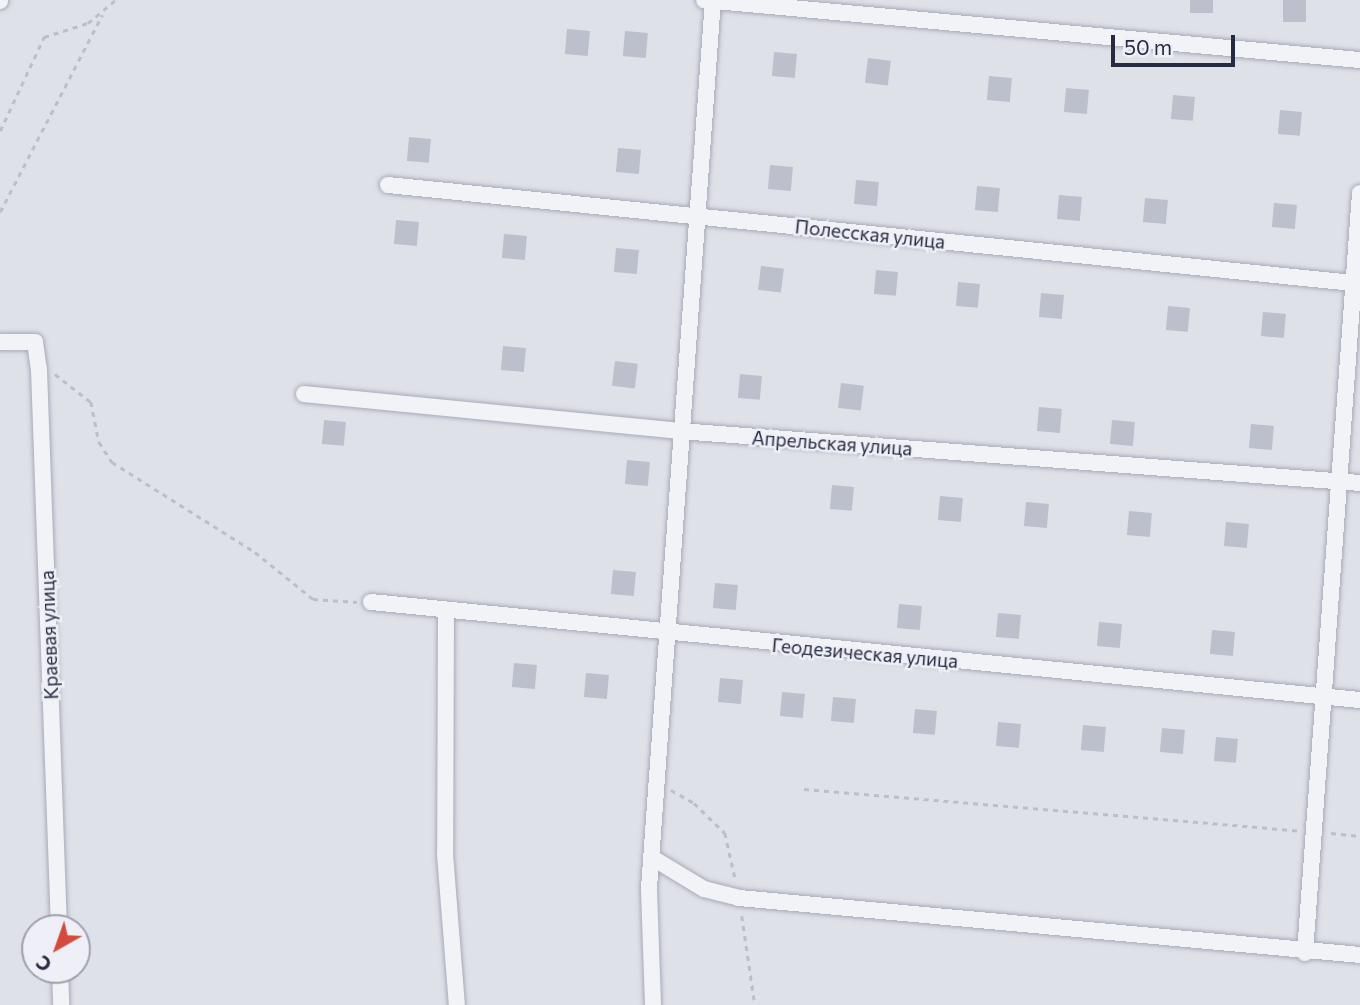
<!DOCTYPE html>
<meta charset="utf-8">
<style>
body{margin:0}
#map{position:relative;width:1360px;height:1005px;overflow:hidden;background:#dfe1e9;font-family:Commissioner,sans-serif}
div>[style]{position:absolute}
.building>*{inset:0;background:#bcbfcc;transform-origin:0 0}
.path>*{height:2.5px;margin-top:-1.25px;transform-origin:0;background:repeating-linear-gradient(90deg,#bdbfc8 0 5px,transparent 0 10px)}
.roads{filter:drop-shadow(0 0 2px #a8aab7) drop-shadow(0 0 2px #a8aab7)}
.street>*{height:16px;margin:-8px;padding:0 8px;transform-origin:8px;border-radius:8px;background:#f2f3f7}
span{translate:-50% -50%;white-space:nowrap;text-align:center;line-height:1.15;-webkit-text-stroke:5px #eff0f7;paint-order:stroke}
.street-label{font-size:19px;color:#272b41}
.north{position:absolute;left:21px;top:914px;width:70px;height:70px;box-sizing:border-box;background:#eff0f7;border:2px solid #9fa1ae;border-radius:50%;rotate:220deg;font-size:19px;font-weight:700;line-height:28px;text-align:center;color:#272b41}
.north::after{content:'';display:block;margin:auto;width:24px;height:32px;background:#d44a3e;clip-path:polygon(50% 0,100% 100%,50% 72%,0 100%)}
.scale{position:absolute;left:1111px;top:35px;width:124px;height:32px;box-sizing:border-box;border:4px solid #272b41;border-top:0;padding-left:9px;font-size:21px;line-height:24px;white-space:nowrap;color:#272b41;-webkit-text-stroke:5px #eff0f7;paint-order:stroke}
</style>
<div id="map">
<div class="building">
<div style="left:1190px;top:0;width:23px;height:13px"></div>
<div style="left:1283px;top:0;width:23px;height:22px"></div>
<div style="left:567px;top:29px;width:23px;height:25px;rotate:5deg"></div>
<div style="left:625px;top:31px;width:23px;height:25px;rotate:5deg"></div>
<div style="left:774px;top:52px;width:23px;height:24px;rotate:5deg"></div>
<div style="left:868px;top:58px;width:23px;height:25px;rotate:7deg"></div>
<div style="left:989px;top:76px;width:23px;height:24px;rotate:5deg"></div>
<div style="left:1066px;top:88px;width:23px;height:24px;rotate:5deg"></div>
<div style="left:1173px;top:95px;width:22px;height:24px;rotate:5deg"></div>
<div style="left:1280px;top:110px;width:22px;height:24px;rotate:5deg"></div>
<div style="left:409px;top:137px;width:22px;height:24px;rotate:5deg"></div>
<div style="left:618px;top:148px;width:23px;height:24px;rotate:5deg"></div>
<div style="left:770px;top:165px;width:23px;height:24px;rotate:5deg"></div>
<div style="left:856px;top:180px;width:23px;height:24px;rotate:5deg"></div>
<div style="left:977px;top:186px;width:23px;height:24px;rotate:5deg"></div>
<div style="left:1059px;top:195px;width:23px;height:24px;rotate:5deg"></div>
<div style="left:1145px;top:198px;width:23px;height:24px;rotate:5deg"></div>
<div style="left:1274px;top:203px;width:23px;height:24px;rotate:5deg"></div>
<div style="left:396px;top:220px;width:23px;height:24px;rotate:5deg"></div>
<div style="left:504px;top:234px;width:23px;height:24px;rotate:5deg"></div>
<div style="left:616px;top:248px;width:23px;height:24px;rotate:5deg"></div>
<div style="left:761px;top:266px;width:23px;height:24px;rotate:7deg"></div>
<div style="left:876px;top:270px;width:22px;height:24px;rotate:5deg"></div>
<div style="left:958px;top:282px;width:22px;height:24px;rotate:5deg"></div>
<div style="left:1041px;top:293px;width:23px;height:24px;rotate:5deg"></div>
<div style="left:1168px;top:306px;width:22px;height:24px;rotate:5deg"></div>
<div style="left:1263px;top:312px;width:23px;height:24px;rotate:5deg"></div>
<div style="left:503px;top:346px;width:23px;height:24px;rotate:5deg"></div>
<div style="left:615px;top:361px;width:23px;height:25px;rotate:7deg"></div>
<div style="left:740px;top:374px;width:22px;height:24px;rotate:5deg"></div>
<div style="left:841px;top:383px;width:23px;height:25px;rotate:7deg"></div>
<div style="left:1039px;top:407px;width:23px;height:24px;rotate:5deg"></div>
<div style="left:324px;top:420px;width:22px;height:24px;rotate:5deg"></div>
<div style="left:1112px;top:420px;width:23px;height:24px;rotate:5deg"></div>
<div style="left:1251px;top:424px;width:23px;height:24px;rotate:5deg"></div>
<div style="left:627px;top:460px;width:23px;height:24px;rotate:5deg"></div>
<div style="left:832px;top:485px;width:22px;height:24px;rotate:5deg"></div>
<div style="left:940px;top:496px;width:23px;height:24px;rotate:5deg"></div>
<div style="left:1026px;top:502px;width:23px;height:24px;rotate:5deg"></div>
<div style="left:1129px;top:511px;width:23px;height:24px;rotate:5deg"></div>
<div style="left:1226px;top:522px;width:23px;height:24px;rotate:5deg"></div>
<div style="left:613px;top:570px;width:23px;height:24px;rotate:5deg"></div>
<div style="left:715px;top:583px;width:23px;height:25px;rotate:5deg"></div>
<div style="left:899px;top:604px;width:23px;height:24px;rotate:5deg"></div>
<div style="left:998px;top:613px;width:23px;height:24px;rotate:5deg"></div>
<div style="left:1099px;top:622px;width:23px;height:24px;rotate:5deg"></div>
<div style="left:1212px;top:630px;width:23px;height:24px;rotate:5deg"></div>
<div style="left:514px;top:663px;width:23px;height:24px;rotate:5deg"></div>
<div style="left:586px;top:673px;width:23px;height:24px;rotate:5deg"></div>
<div style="left:720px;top:678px;width:23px;height:24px;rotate:5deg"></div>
<div style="left:782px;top:692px;width:23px;height:24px;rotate:5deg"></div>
<div style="left:833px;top:697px;width:23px;height:24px;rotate:5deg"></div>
<div style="left:915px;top:709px;width:22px;height:24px;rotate:5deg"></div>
<div style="left:998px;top:722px;width:23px;height:24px;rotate:5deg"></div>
<div style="left:1083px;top:725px;width:23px;height:25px;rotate:5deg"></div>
<div style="left:1162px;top:728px;width:23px;height:24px;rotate:5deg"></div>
<div style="left:1216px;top:737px;width:22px;height:24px;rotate:5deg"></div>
</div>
<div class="path">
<div style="left:0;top:131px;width:104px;rotate:-64.9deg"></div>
<div style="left:44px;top:37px;width:46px;rotate:-17.7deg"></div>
<div style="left:88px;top:23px;width:35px;rotate:-40deg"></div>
<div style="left:0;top:212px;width:222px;rotate:-62.6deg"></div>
<div style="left:55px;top:374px;width:46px;rotate:37.9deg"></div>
<div style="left:91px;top:402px;width:41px;rotate:78.7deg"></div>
<div style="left:99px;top:442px;width:24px;rotate:57deg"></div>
<div style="left:112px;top:462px;width:169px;rotate:32.2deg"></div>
<div style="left:255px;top:552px;width:75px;rotate:39deg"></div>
<div style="left:313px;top:599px;width:44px;rotate:3.9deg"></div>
<div style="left:804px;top:789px;width:498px;rotate:4.8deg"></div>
<div style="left:671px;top:790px;width:26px;rotate:29deg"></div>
<div style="left:694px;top:803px;width:43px;rotate:44.1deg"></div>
<div style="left:725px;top:833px;width:50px;rotate:77.3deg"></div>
<div style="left:1331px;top:833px;width:29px;rotate:6deg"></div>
<div style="left:742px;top:916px;width:90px;rotate:81.7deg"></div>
</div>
<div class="roads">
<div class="street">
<div style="left:704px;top:0;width:659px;rotate:5.23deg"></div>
<div style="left:0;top:1px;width:1px;rotate:-90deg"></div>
<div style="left:388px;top:185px;width:970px;rotate:5.8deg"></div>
<div style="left:0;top:342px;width:35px"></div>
<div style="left:35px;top:342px;width:28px;rotate:82deg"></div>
<div style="left:39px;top:370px;width:558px;rotate:87.95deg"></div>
<div style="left:304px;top:394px;width:378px;rotate:5.6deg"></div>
<div style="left:680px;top:431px;width:682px;rotate:4.37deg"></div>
<div style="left:371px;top:602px;width:994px;rotate:5.66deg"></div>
<div style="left:446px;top:610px;width:244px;rotate:90.2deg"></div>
<div style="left:445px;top:854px;width:151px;rotate:85.5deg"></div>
<div style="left:651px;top:857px;width:62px;rotate:31.1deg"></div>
<div style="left:704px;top:889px;width:36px;rotate:14deg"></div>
<div style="left:739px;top:898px;width:624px;rotate:5.24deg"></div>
<div style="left:1305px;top:953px;width:762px;rotate:-85.86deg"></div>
<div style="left:60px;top:970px;width:35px;rotate:88deg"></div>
<div style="left:653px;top:1005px;width:117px;rotate:-92deg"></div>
<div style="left:649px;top:888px;width:890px;rotate:-85.88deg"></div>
</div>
</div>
<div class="street-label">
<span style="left:870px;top:234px;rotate:6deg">Полесская улица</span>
<span style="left:832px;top:443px;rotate:4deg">Апрельская улица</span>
<span style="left:49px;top:635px;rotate:-92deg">Краевая улица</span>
<span style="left:865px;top:653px;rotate:5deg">Геодезическая улица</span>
</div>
<div class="north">С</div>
<div class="scale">50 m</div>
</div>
